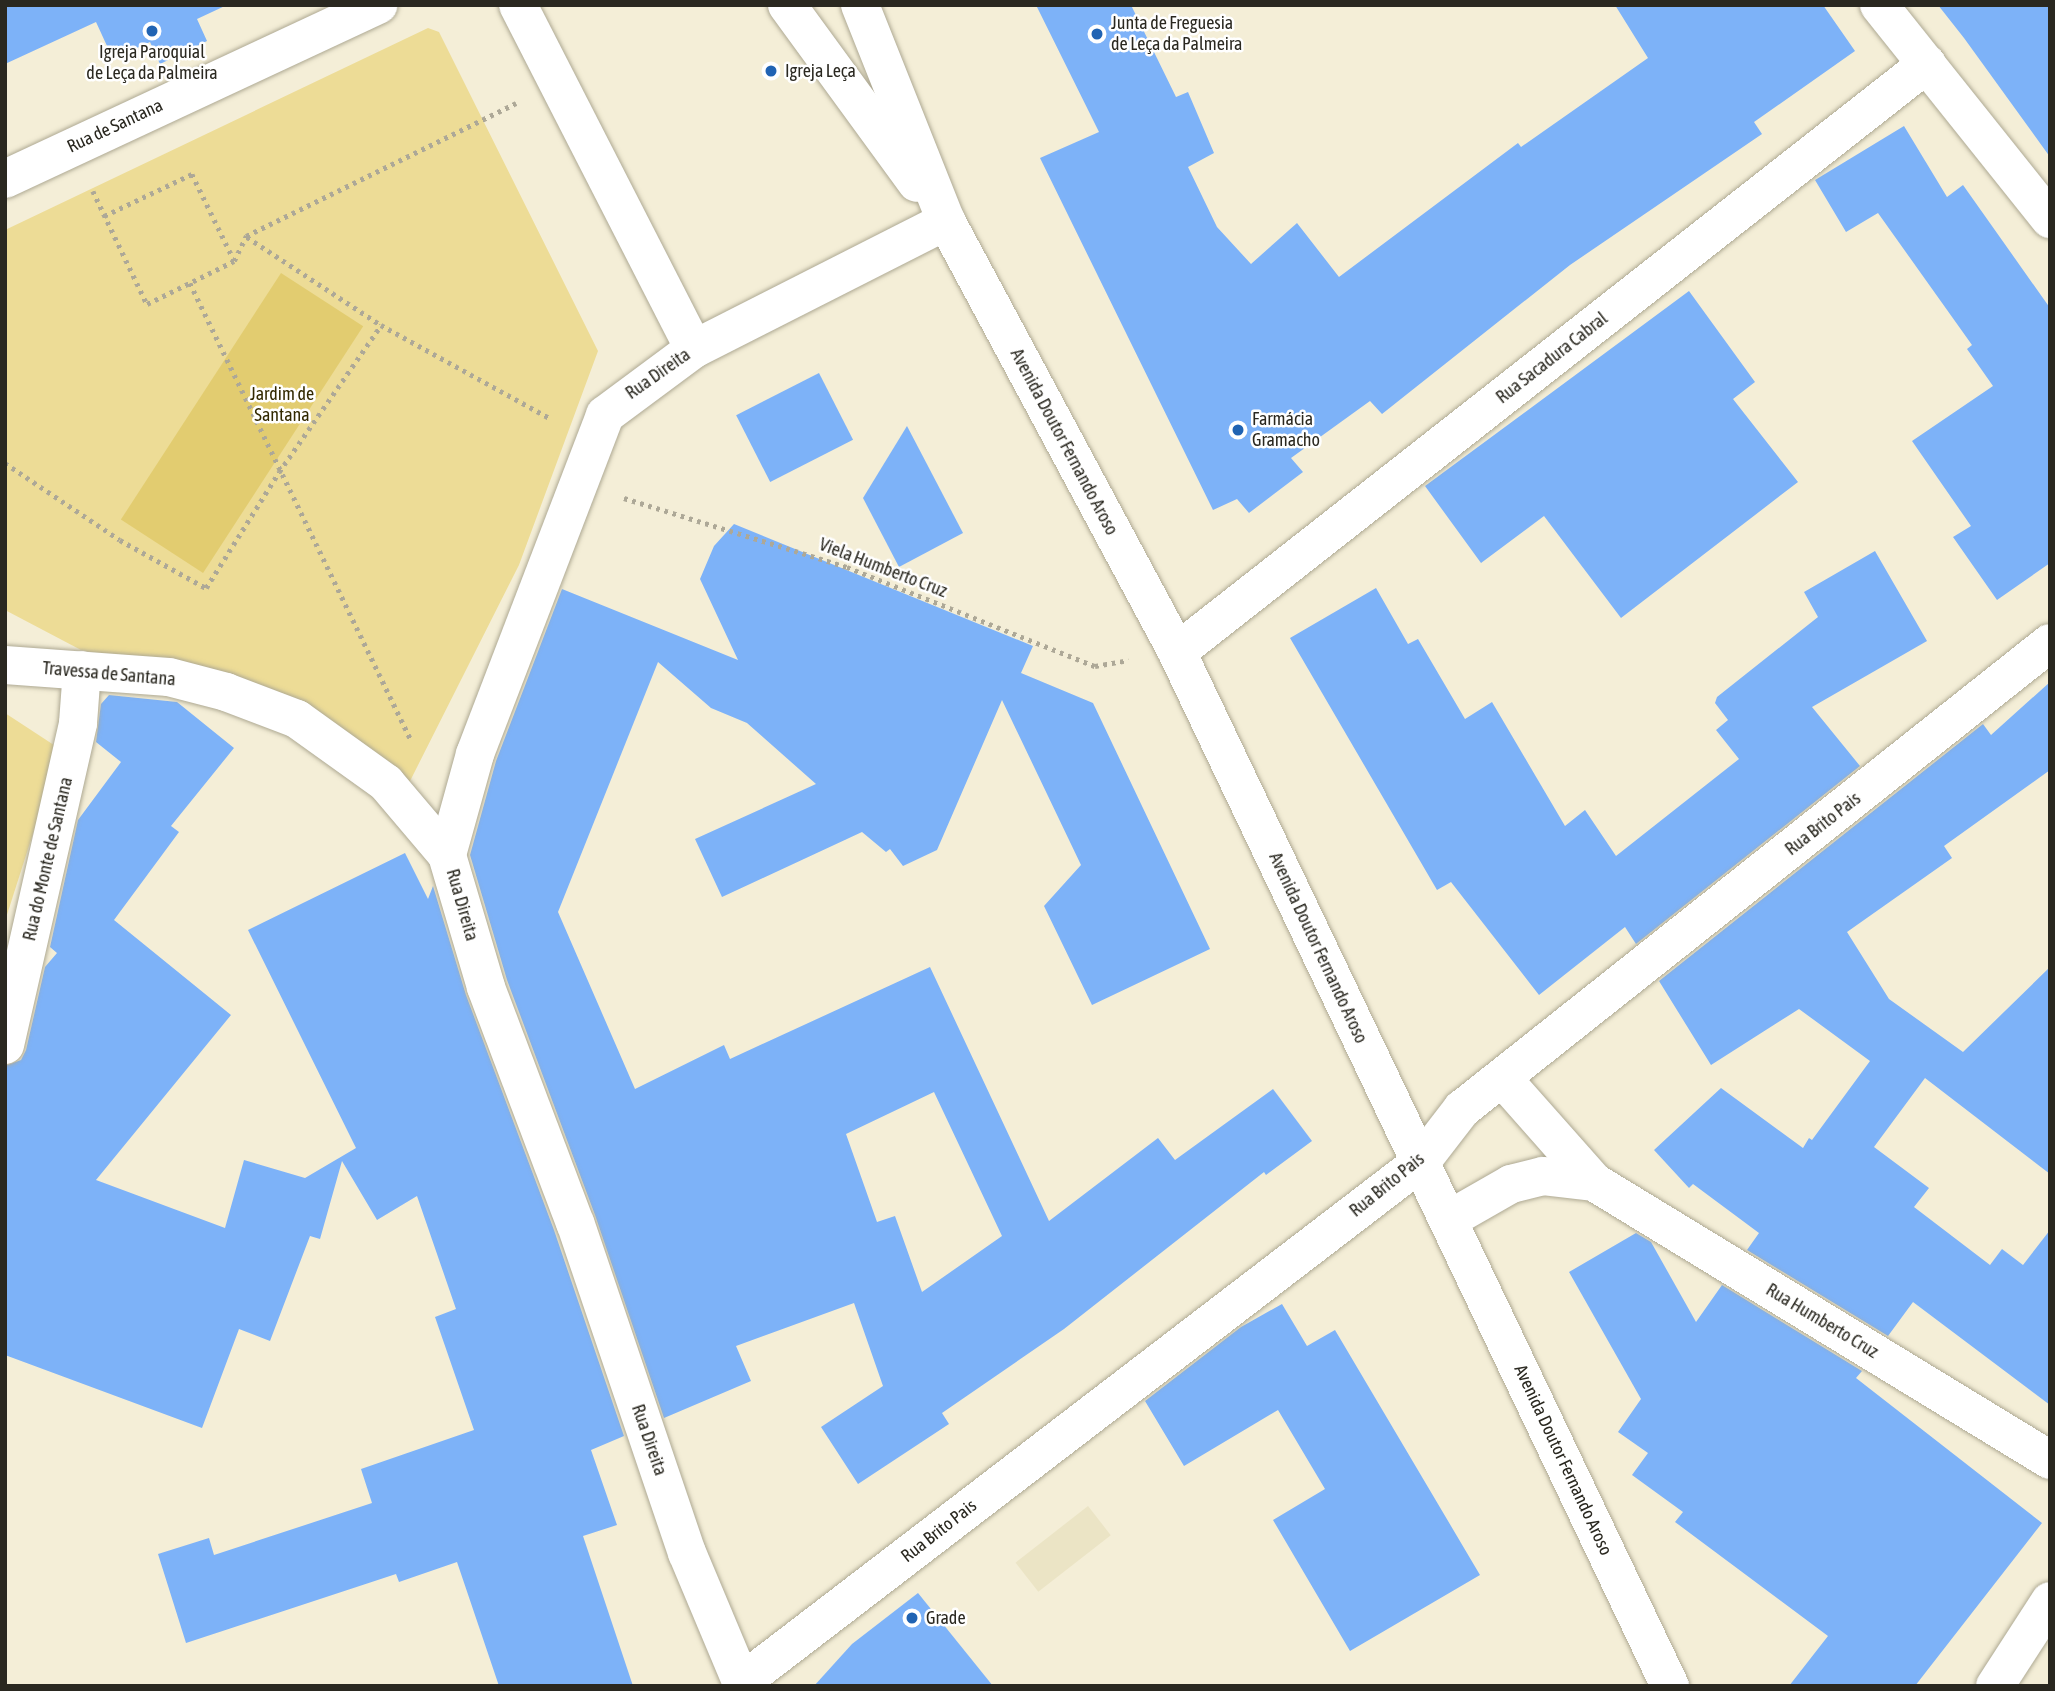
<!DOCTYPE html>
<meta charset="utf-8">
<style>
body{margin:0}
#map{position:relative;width:2055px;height:1691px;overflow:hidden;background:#f4eed7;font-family:"Asap Condensed",sans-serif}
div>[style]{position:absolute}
.built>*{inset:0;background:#ebe4c5;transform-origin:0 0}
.green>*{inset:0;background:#eddc96}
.water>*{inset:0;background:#e2cc70;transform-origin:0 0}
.building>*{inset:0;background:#7db2f8;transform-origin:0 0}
.path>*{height:4.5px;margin-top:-2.25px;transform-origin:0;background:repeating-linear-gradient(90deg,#ada897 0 3.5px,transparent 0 8.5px)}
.roads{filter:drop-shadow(0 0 2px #aea993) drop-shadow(0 0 2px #aea993)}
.street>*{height:38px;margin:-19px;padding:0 19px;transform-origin:19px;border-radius:19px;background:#fff}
.secondary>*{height:38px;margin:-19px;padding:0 19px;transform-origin:19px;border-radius:19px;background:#fff}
.dots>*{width:19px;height:19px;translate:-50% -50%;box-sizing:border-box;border:4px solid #fff;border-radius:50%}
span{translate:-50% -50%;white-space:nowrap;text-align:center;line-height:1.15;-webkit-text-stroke:5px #fff;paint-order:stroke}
.poi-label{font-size:18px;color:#2a2820}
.left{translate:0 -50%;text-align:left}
.street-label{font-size:18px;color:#2a2820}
.park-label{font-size:18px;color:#322900}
.frame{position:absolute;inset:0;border:7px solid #2a2820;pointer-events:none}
</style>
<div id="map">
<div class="built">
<div style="left:1088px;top:1506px;width:37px;height:92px;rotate:52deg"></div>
</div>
<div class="green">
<div style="clip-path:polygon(428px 28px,439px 32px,598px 351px,519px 565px,407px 787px,242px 682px,81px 650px,5px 610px,5px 230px)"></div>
<div style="clip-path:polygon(5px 713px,60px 749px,5px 921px)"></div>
</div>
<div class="water">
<div style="left:281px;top:273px;width:98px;height:294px;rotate:33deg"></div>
</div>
<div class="building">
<div style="clip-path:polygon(5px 5px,227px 5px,197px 19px,207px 41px,160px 64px,150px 42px,113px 59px,96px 22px,5px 64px)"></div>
<div style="clip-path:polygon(1036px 5px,1131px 5px,1176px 97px,1188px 92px,1214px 153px,1188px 167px,1217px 227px,1251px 264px,1297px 223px,1339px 277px,1518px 143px,1521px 147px,1648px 58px,1615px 5px,1823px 5px,1855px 51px,1754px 122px,1762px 134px,1570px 265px,1382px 414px,1370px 401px,1291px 458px,1303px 472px,1249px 513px,1237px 499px,1213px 510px,1040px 158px,1099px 132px)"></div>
<div style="clip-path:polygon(1938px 5px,2050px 5px,2050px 157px,1964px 38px)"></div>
<div style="clip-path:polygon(1904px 126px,1947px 197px,1963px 185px,2050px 308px,2050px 563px,1997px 600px,1953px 537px,1971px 526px,1912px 441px,1993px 386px,1967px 349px,1972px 345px,1878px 213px,1846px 232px,1815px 180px)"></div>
<div style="clip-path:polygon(1689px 291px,1755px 382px,1733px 399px,1798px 482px,1621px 618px,1544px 516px,1481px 563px,1425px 486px)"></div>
<div style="left:819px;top:373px;width:75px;height:93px;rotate:63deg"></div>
<div style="clip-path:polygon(907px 426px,963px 533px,899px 567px,863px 498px)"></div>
<div style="clip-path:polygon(evenodd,734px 524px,1033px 646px,1021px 673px,1093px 703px,1210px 949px,1092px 1005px,1044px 906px,1081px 865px,1002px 700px,937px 850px,903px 866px,890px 849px,886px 852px,862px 832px,722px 897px,695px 839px,816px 784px,747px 723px,711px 708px,658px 662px,558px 912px,635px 1089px,724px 1045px,730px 1059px,930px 967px,1049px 1221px,1158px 1138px,1175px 1160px,1273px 1089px,1312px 1141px,1266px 1175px,1264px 1172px,1064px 1329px,942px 1413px,949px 1424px,858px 1484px,821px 1427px,883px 1386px,854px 1303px,736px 1346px,751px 1381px,664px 1418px,595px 1215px,507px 980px,470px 855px,496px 761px,562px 589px,738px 660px,700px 579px,714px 546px,734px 524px,934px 1092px,1002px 1236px,922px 1292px,895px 1216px,877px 1222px,846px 1134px,934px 1092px)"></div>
<div style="clip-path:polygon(1875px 551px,1927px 641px,1812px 707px,1860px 766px,1636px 944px,1625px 927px,1539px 995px,1451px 882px,1437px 890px,1290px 638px,1376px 588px,1408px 644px,1418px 639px,1465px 719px,1492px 702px,1565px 826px,1585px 810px,1616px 856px,1739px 759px,1716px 730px,1728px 720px,1715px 703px,1717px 697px,1818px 617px,1804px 592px)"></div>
<div style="clip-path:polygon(2050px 682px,2050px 770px,1944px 846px,1952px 858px,1847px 932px,1889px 999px,1963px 1052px,2050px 967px,2050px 1174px,1925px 1078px,1874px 1147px,1929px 1188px,1914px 1207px,1990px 1265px,2002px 1249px,2023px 1265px,2050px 1230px,2050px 1405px,1913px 1302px,1888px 1336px,1747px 1250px,1759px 1233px,1693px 1184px,1689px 1188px,1654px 1150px,1721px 1088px,1803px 1148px,1809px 1138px,1812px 1140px,1870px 1061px,1799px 1009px,1711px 1065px,1659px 981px,1983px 724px,1991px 735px)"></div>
<div style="clip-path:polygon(109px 695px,177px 702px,234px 748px,171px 826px,179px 832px,114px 920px,231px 1015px,96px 1180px,225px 1228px,244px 1160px,305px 1178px,356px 1148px,248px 930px,405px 853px,428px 899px,433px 886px,466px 995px,554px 1230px,624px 1436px,591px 1450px,617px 1525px,583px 1536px,633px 1686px,499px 1686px,457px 1562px,399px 1582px,396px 1574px,186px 1643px,158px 1554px,209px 1538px,214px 1555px,372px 1503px,361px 1469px,474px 1430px,435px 1317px,456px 1309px,417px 1196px,377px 1220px,342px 1161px,320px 1239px,310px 1236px,270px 1341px,239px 1329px,202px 1428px,5px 1355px,5px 1066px,21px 1060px,26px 1050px,45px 967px,57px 953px,50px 947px,78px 820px,121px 762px,96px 742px,101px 704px)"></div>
<div style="clip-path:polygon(1636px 1233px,1651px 1242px,1696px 1322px,1722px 1285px,1862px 1371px,1856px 1378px,2042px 1523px,1915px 1686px,1789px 1686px,1828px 1636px,1675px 1522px,1683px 1512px,1632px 1475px,1648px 1453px,1618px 1432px,1641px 1399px,1569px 1272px)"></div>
<div style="clip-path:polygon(1282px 1304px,1307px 1346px,1335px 1330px,1480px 1575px,1350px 1651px,1273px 1520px,1325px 1489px,1278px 1410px,1184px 1466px,1145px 1401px,1241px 1327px)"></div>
<div style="clip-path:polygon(918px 1593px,993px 1686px,814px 1686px,852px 1644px)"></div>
</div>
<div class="path">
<div style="left:93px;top:191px;width:125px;rotate:64.5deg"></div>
<div style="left:147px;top:304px;width:97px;rotate:-26.3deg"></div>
<div style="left:234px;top:261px;width:28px;rotate:-64deg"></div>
<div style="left:246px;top:236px;width:301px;rotate:-26.2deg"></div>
<div style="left:104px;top:216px;width:98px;rotate:-25.5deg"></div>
<div style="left:192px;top:174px;width:96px;rotate:64deg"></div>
<div style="left:247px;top:237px;width:160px;rotate:33.3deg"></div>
<div style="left:381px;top:325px;width:194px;rotate:28.9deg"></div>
<div style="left:190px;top:283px;width:508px;rotate:64.19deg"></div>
<div style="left:5px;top:463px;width:138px;rotate:33.8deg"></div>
<div style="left:120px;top:540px;width:98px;rotate:29.2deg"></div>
<div style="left:206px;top:588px;width:137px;rotate:-57.8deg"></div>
<div style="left:279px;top:472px;width:179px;rotate:-55.2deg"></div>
<div style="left:624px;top:498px;width:233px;rotate:17.2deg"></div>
<div style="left:847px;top:567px;width:267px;rotate:21.8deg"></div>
<div style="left:1095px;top:666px;width:34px;rotate:-10deg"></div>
</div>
<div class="roads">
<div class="street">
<div style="left:518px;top:5px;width:386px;rotate:62.9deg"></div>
<div style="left:1879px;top:5px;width:274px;rotate:51.4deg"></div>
<div style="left:5px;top:179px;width:412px;rotate:-25deg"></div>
<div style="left:1177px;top:652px;width:953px;rotate:-38.1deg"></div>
<div style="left:5px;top:665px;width:164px;rotate:4.2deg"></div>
<div style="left:169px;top:677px;width:59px;rotate:14.7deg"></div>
<div style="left:226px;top:692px;width:76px;rotate:20.8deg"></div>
<div style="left:297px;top:719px;width:110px;rotate:35.7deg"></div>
<div style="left:386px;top:783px;width:94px;rotate:49.7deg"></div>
<div style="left:5px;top:1045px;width:330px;rotate:-77.2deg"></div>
<div style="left:78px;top:723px;width:53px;rotate:-85.7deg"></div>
<div style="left:1503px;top:1079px;width:137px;rotate:48.5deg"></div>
<div style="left:1594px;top:1182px;width:534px;rotate:31.37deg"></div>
<div style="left:1448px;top:1220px;width:73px;rotate:-29.7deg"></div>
<div style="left:1511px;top:1184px;width:33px;rotate:-14deg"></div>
<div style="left:1543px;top:1176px;width:51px;rotate:6.7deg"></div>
<div style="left:742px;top:1682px;width:855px;rotate:-37.45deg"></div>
<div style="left:1421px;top:1162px;width:67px;rotate:-52.3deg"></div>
<div style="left:1462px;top:1109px;width:750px;rotate:-38.4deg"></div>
<div style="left:743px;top:1686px;width:144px;rotate:-112.8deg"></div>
<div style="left:687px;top:1553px;width:348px;rotate:-108.7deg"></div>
<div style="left:575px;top:1223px;width:252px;rotate:-110.7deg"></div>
<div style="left:486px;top:987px;width:138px;rotate:-106.5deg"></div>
<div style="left:447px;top:855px;width:105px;rotate:-74.5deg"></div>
<div style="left:475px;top:754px;width:363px;rotate:-69deg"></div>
<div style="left:605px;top:415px;width:111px;rotate:-36.6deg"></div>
<div style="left:694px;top:349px;width:283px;rotate:-26.9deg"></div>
<div style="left:1995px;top:1686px;width:101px;rotate:-57.1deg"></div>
</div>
<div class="secondary">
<div style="left:787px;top:5px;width:220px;rotate:53.9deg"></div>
<div style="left:860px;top:5px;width:232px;rotate:68.3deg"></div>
<div style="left:946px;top:221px;width:489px;rotate:61.8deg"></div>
<div style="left:1177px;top:652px;width:1146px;rotate:64.51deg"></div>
</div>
</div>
<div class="dots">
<div style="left:152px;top:31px;background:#2063b3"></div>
<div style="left:1097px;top:34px;background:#2063b3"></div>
<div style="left:771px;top:71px;background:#2063b3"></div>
<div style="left:1238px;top:430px;background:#2063b3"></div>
<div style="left:912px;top:1618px;background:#2063b3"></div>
</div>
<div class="poi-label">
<span class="left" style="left:1111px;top:34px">Junta de Freguesia<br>de Leça da Palmeira</span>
<span style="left:152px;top:63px">Igreja Paroquial<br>de Leça da Palmeira</span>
<span class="left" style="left:785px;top:71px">Igreja Leça</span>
<span class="left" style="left:1252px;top:430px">Farmácia<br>Gramacho</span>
<span class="left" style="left:926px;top:1618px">Grade</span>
</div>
<div class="street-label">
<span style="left:115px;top:126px;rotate:-25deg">Rua de Santana</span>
<span style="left:1552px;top:358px;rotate:-38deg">Rua Sacadura Cabral</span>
<span style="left:658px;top:374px;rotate:-35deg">Rua Direita</span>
<span style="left:1064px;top:442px;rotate:62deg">Avenida Doutor Fernando Aroso</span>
<span style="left:883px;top:568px;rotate:21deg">Viela Humberto Cruz</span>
<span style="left:109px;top:674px;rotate:5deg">Travessa de Santana</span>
<span style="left:1823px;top:824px;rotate:-38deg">Rua Brito Pais</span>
<span style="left:48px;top:859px;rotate:-77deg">Rua do Monte de Santana</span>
<span style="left:462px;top:905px;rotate:74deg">Rua Direita</span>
<span style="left:1318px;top:948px;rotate:65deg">Avenida Doutor Fernando Aroso</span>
<span style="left:1387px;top:1185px;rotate:-39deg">Rua Brito Pais</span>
<span style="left:1822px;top:1321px;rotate:31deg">Rua Humberto Cruz</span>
<span style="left:649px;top:1440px;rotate:71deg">Rua Direita</span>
<span style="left:1563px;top:1460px;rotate:65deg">Avenida Doutor Fernando Aroso</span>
<span style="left:939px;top:1531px;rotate:-38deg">Rua Brito Pais</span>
</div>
<div class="park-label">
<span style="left:282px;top:405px">Jardim de<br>Santana</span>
</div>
<div class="frame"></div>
</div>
